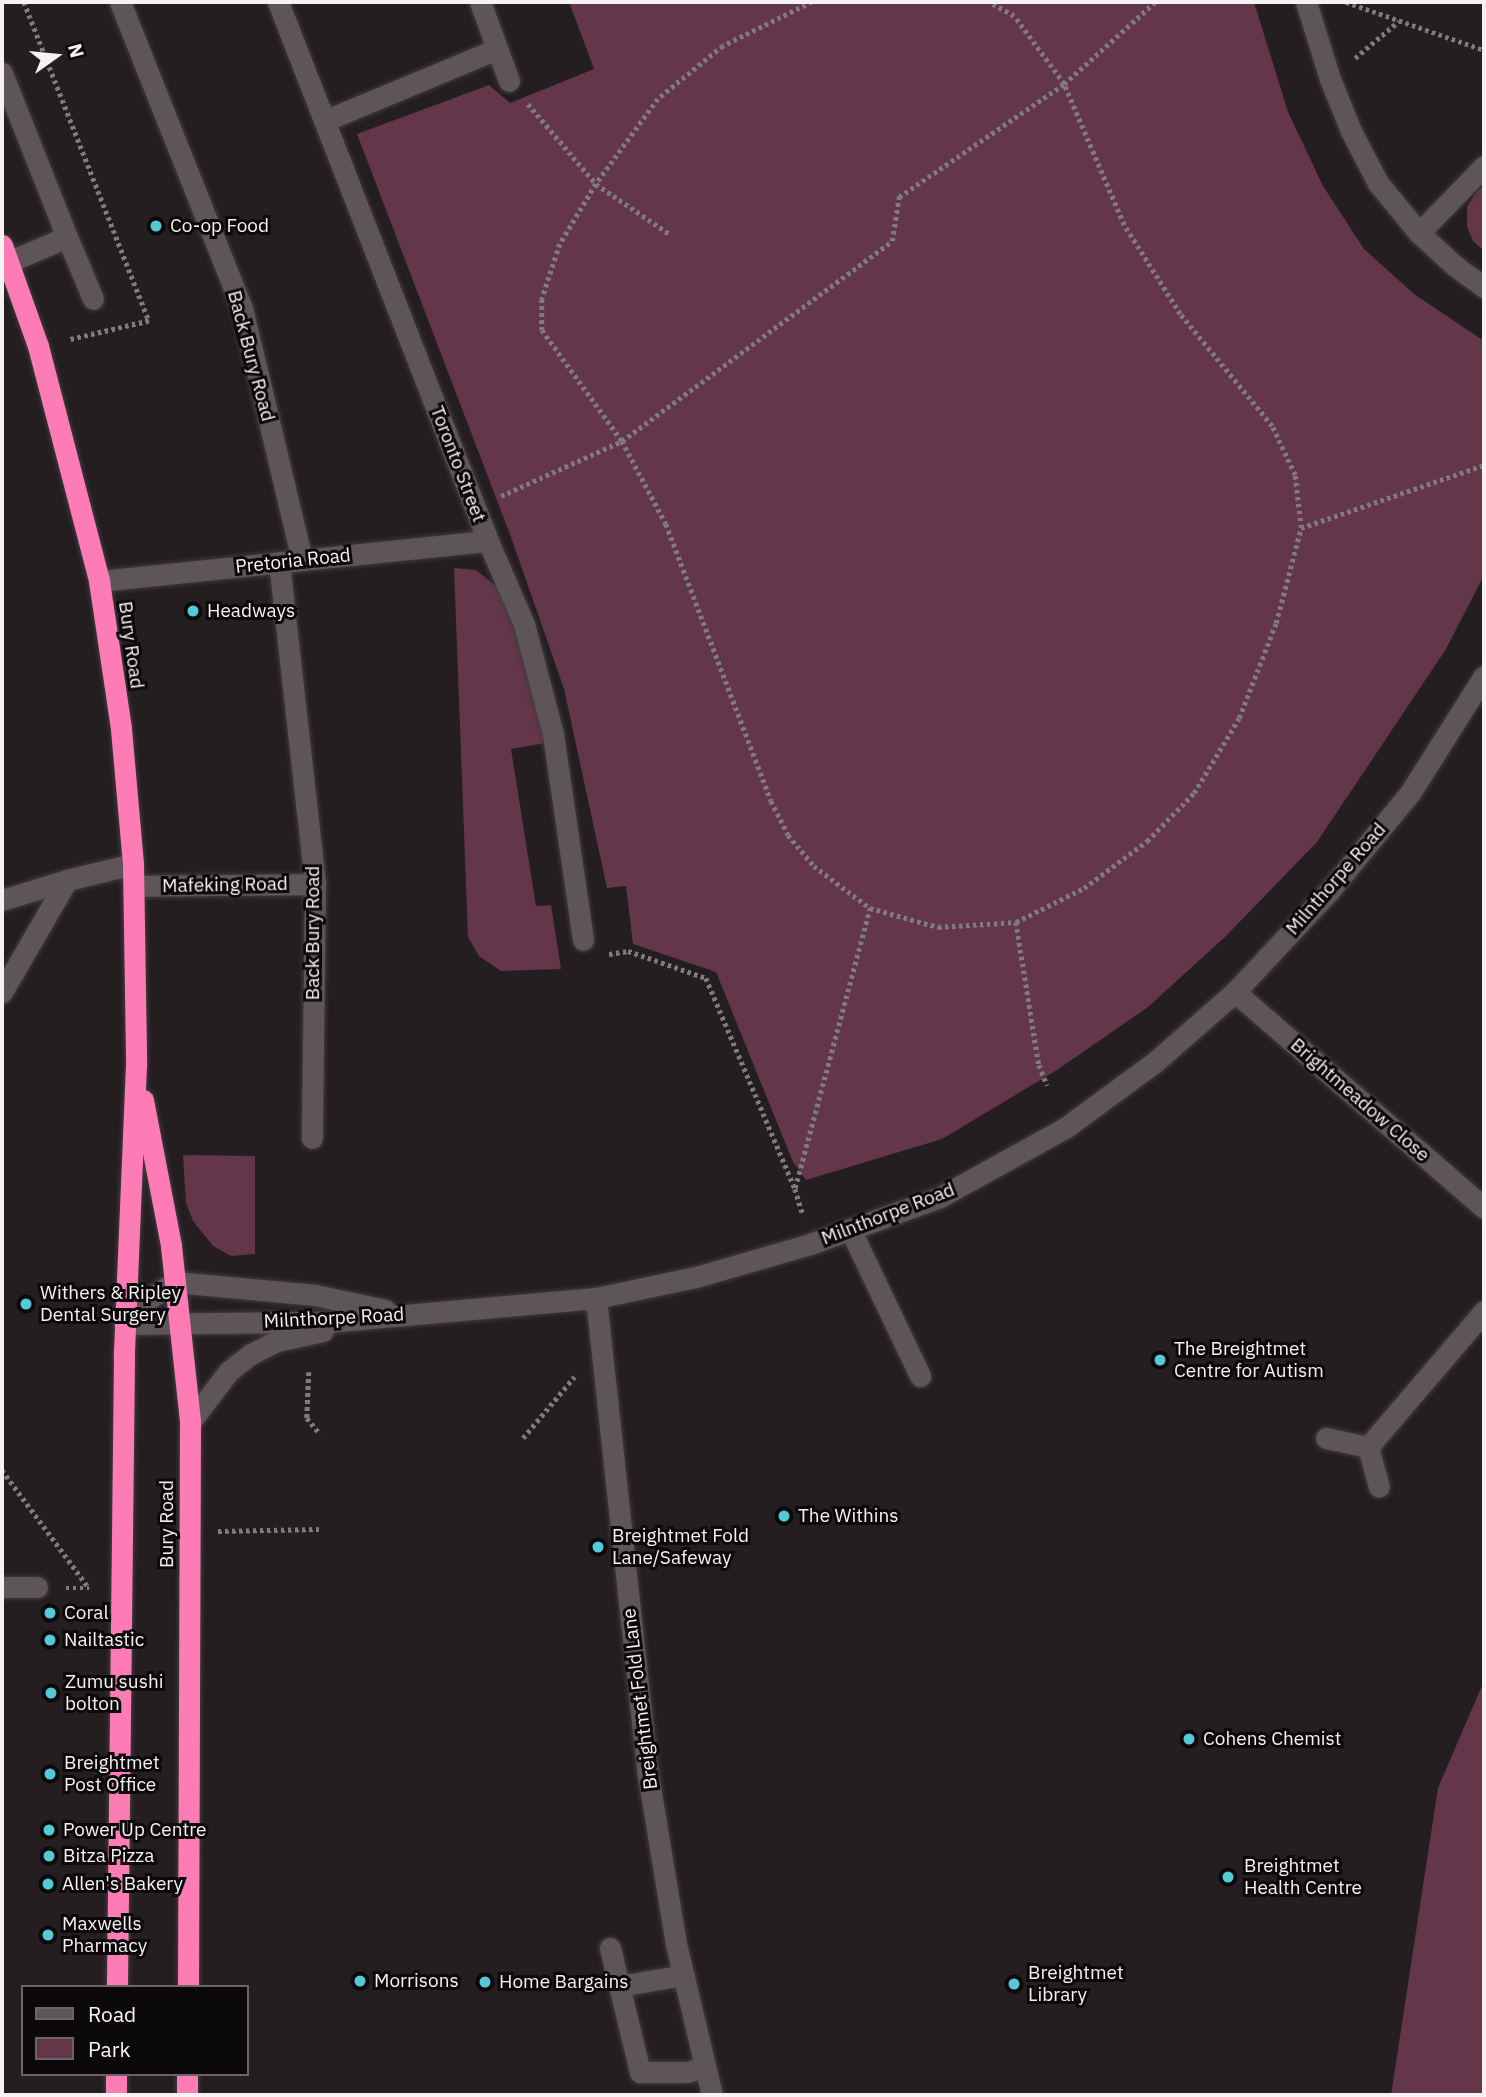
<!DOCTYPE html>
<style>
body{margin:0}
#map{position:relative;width:1486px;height:2097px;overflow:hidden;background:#241e20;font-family:"IBM Plex Sans",sans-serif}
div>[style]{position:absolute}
.green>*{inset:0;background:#643649}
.path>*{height:4.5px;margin-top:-2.25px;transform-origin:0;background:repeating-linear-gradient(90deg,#807b7d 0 3.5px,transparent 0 7px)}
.roads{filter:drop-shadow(0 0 2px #403b3d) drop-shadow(0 0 2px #403b3d)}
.lane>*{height:21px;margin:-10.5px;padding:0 10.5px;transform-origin:10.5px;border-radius:10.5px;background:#5d5558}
.street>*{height:21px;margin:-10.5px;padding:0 10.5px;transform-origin:10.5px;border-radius:10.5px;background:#5d5558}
.secondary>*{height:21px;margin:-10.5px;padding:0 10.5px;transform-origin:10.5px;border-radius:10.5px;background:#5d5558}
.highway>*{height:21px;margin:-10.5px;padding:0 10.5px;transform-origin:10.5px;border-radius:10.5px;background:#fe7cb6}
.dots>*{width:19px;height:19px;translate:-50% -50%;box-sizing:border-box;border:4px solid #0c090a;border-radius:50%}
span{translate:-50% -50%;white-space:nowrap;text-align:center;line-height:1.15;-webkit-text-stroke:6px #0c090a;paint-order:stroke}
.poi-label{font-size:19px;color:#f6f1f3}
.left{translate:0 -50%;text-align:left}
.street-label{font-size:19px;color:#f6f1f3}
.frame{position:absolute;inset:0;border:4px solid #f6f1f3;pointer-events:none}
.legend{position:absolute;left:21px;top:1985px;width:228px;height:91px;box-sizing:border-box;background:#0c090a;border:2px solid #6a6667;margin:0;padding:9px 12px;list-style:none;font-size:21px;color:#f6f1f3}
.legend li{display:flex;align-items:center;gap:14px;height:35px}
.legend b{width:35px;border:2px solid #6a6667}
.north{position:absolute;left:21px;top:21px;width:70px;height:70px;-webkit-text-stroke:5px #0c090a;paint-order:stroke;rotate:75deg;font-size:19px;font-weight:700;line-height:28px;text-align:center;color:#f6f1f3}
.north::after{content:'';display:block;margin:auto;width:24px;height:32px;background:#f6f1f3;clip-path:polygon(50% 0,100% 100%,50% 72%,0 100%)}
</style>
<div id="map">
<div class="green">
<div style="clip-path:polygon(569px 2px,1254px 2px,1288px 112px,1323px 186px,1364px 249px,1414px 294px,1484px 341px,1484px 575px,1446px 649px,1317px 842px,1226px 936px,1148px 1007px,1057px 1070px,942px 1139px,806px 1180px,793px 1162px,716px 972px,633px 944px,626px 886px,607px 888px,564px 689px,511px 537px,357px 134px,489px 85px,510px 103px,594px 69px)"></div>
<div style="clip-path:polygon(1484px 185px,1484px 251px,1473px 241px,1467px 227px,1467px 207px,1476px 192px)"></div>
<div style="clip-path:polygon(454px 568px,476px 570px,515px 601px,546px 743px,511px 749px,536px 906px,551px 905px,561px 969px,501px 971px,479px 956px,468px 937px)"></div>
<div style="clip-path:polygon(183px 1155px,255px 1156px,255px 1254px,231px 1256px,213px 1246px,193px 1221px,186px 1203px)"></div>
<div style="clip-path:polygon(1484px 1681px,1484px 2095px,1391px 2095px,1438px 1788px)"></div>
</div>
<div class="path">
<div style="left:24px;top:2px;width:343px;rotate:68.6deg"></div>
<div style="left:149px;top:321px;width:83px;rotate:166.8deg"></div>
<div style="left:812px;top:2px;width:99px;rotate:153.7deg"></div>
<div style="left:723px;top:46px;width:84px;rotate:140.8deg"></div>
<div style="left:658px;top:99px;width:105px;rotate:126.1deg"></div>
<div style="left:596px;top:184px;width:70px;rotate:121deg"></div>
<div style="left:560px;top:244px;width:58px;rotate:108.1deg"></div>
<div style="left:542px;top:299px;width:31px;rotate:90deg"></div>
<div style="left:542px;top:330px;width:137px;rotate:54.2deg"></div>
<div style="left:622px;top:441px;width:94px;rotate:62.1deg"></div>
<div style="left:666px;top:524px;width:296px;rotate:69.2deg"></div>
<div style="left:771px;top:801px;width:38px;rotate:63deg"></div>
<div style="left:788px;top:835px;width:40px;rotate:50deg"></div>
<div style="left:814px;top:866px;width:70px;rotate:36.9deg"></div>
<div style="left:870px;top:908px;width:71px;rotate:15.6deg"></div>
<div style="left:938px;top:927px;width:78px;rotate:-3.7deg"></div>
<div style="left:1016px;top:922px;width:76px;rotate:-26.6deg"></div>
<div style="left:1084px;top:888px;width:79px;rotate:-36.7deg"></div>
<div style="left:1147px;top:841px;width:67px;rotate:-45.6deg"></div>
<div style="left:1194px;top:793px;width:87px;rotate:-59deg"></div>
<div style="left:1239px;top:718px;width:102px;rotate:-68.7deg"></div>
<div style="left:1276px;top:623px;width:98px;rotate:-75.3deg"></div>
<div style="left:1301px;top:528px;width:53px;rotate:-96.5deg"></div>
<div style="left:1295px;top:475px;width:54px;rotate:-115.1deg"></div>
<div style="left:1272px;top:426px;width:145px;rotate:-129.4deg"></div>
<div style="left:1180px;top:314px;width:105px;rotate:-122.2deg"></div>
<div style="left:1124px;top:225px;width:153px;rotate:-113.1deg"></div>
<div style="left:1064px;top:84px;width:84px;rotate:-126.3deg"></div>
<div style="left:1014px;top:16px;width:29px;rotate:-151deg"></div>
<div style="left:1346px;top:2px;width:146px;rotate:19.2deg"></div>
<div style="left:1355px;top:58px;width:57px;rotate:-40.1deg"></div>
<div style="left:528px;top:104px;width:105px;rotate:49.6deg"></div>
<div style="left:596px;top:184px;width:91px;rotate:34.2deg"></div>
<div style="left:501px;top:496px;width:133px;rotate:-24.4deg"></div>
<div style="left:622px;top:441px;width:336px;rotate:-36.5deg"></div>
<div style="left:892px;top:241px;width:45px;rotate:-81deg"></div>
<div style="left:899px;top:197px;width:200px;rotate:-34.4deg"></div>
<div style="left:1064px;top:84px;width:122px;rotate:-42deg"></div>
<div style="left:1301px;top:528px;width:194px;rotate:-19deg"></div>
<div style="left:1016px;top:922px;width:145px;rotate:80.9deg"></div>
<div style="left:1039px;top:1065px;width:22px;rotate:68deg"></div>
<div style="left:609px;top:954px;width:19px;rotate:-9deg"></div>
<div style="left:628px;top:951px;width:83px;rotate:19.1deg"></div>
<div style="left:706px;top:978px;width:229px;rotate:67.1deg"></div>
<div style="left:795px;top:1189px;width:28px;rotate:73deg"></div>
<div style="left:795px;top:1188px;width:290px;rotate:-75deg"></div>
<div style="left:309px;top:1372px;width:46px;rotate:92.5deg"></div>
<div style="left:307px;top:1418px;width:21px;rotate:51deg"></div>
<div style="left:523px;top:1438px;width:80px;rotate:-50.1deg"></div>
<div style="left:2px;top:1470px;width:147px;rotate:53.6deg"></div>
<div style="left:218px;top:1531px;width:101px;rotate:-1.1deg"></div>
<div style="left:66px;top:1588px;width:23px"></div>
</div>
<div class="roads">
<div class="lane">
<div style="left:120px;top:2px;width:329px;rotate:68.3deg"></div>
<div style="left:242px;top:308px;width:259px;rotate:76.6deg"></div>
<div style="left:480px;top:2px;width:84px;rotate:69.8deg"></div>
<div style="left:2px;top:73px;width:176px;rotate:68.4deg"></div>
<div style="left:67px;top:237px;width:64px;rotate:157deg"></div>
<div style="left:324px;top:121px;width:187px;rotate:-22.6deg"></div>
<div style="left:67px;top:237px;width:67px;rotate:67.2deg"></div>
<div style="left:279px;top:562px;width:324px;rotate:83.6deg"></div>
<div style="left:315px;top:884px;width:254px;rotate:90.7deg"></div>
<div style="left:134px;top:886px;width:181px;rotate:-0.6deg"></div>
<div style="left:2px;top:992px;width:129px;rotate:-59.9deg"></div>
<div style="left:850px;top:1229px;width:163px;rotate:64.5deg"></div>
<div style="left:610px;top:1948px;width:128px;rotate:76.4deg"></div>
<div style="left:640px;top:2072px;width:47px"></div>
<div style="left:687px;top:2072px;width:19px;rotate:-16deg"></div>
<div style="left:619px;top:1986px;width:66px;rotate:-9.6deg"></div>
</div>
<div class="street">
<div style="left:278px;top:2px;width:578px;rotate:68.71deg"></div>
<div style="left:488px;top:541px;width:90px;rotate:66.6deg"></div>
<div style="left:524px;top:624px;width:114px;rotate:75.2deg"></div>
<div style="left:553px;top:734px;width:208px;rotate:81.7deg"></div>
<div style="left:1306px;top:2px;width:81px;rotate:72.7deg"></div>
<div style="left:1330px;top:79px;width:56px;rotate:68deg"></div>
<div style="left:1351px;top:131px;width:59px;rotate:62.6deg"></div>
<div style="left:1378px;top:183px;width:65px;rotate:50.6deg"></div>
<div style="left:1419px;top:233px;width:49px;rotate:42.5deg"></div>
<div style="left:1455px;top:266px;width:36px;rotate:36deg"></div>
<div style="left:1419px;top:233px;width:93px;rotate:-45.9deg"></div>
<div style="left:99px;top:581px;width:391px;rotate:-5.9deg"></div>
<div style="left:2px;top:900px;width:68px;rotate:-17.1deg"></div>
<div style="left:67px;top:880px;width:68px;rotate:-13.6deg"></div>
<div style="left:1235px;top:992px;width:330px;rotate:40.9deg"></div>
<div style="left:596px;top:1298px;width:480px;rotate:83.8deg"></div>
<div style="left:648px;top:1775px;width:171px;rotate:80.6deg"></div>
<div style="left:676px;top:1944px;width:155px;rotate:76.6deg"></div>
<div style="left:1326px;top:1438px;width:43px;rotate:12.1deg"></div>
<div style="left:1368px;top:1447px;width:41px;rotate:74.6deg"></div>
<div style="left:1368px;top:1447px;width:179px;rotate:-49.5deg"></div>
<div style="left:2px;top:1587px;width:35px"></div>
</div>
<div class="secondary">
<div style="left:125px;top:1314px;width:59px;rotate:-32.6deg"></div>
<div style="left:175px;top:1282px;width:141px;rotate:5.3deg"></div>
<div style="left:315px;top:1295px;width:72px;rotate:12.1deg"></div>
<div style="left:124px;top:1324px;width:203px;rotate:-0.6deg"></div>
<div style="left:327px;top:1322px;width:270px;rotate:-5.1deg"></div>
<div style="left:596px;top:1298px;width:102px;rotate:-11.9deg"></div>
<div style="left:696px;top:1277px;width:119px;rotate:-16.1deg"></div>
<div style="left:810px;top:1244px;width:136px;rotate:-19.8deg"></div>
<div style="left:938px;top:1198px;width:145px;rotate:-28.9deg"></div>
<div style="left:1065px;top:1128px;width:112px;rotate:-36.3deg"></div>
<div style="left:1155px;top:1062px;width:106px;rotate:-41.2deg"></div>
<div style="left:1235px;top:992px;width:139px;rotate:-47deg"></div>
<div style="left:1330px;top:890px;width:126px;rotate:-50.5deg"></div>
<div style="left:1410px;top:793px;width:138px;rotate:-57.7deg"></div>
<div style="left:190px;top:1422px;width:64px;rotate:-52.6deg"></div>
<div style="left:229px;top:1371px;width:28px;rotate:-38deg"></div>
<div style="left:251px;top:1354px;width:29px;rotate:-27deg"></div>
<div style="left:277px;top:1341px;width:47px;rotate:-12.3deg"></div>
</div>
<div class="highway">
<div style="left:2px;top:245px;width:107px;rotate:70.4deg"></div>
<div style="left:38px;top:346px;width:243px;rotate:75.4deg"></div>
<div style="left:99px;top:581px;width:150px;rotate:81.5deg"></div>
<div style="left:121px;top:729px;width:136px;rotate:84.9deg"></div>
<div style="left:133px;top:864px;width:201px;rotate:89.1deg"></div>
<div style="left:136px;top:1065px;width:292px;rotate:92.4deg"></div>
<div style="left:124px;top:1357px;width:630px;rotate:90.64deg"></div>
<div style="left:143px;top:1100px;width:149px;rotate:79.1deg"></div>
<div style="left:171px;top:1246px;width:177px;rotate:83.8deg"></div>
<div style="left:190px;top:1422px;width:565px;rotate:90.2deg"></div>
<div style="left:116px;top:2095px;width:21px;rotate:-90deg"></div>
<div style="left:187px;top:2095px;width:21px;rotate:-90deg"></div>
</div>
</div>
<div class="dots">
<div style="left:156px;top:226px;background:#52cbd7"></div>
<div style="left:193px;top:611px;background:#52cbd7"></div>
<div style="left:26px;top:1304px;background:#52cbd7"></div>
<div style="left:1160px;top:1360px;background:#52cbd7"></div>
<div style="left:784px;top:1516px;background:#52cbd7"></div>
<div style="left:598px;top:1547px;background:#52cbd7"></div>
<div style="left:50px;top:1613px;background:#52cbd7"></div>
<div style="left:50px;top:1640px;background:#52cbd7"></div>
<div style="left:51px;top:1693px;background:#52cbd7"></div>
<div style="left:1189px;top:1739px;background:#52cbd7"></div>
<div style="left:50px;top:1774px;background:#52cbd7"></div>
<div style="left:49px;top:1830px;background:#52cbd7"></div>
<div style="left:49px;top:1856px;background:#52cbd7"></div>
<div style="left:1228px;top:1877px;background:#52cbd7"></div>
<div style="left:48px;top:1884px;background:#52cbd7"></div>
<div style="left:48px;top:1935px;background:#52cbd7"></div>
<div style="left:360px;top:1981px;background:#52cbd7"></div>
<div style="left:485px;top:1982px;background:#52cbd7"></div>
<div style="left:1014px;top:1984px;background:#52cbd7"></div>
</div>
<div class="poi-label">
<span class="left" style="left:170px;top:226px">Co-op Food</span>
<span class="left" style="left:207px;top:611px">Headways</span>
<span class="left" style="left:40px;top:1304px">Withers &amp; Ripley<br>Dental Surgery</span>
<span class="left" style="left:1174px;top:1360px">The Breightmet<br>Centre for Autism</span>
<span class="left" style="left:798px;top:1516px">The Withins</span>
<span class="left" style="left:612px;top:1547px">Breightmet Fold<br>Lane/Safeway</span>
<span class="left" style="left:64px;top:1613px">Coral</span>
<span class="left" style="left:64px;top:1640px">Nailtastic</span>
<span class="left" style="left:65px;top:1693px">Zumu sushi<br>bolton</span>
<span class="left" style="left:1203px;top:1739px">Cohens Chemist</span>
<span class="left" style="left:64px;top:1774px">Breightmet<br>Post Office</span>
<span class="left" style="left:63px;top:1830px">Power Up Centre</span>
<span class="left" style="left:63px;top:1856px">Bitza Pizza</span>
<span class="left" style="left:1244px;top:1877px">Breightmet<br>Health Centre</span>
<span class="left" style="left:62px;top:1884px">Allen's Bakery</span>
<span class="left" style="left:62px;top:1935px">Maxwells<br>Pharmacy</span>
<span class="left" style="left:1028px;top:1984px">Breightmet<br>Library</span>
<span class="left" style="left:374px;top:1981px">Morrisons</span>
<span class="left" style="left:499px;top:1982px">Home Bargains</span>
</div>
<div class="street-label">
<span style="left:251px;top:356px;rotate:75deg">Back Bury Road</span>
<span style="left:458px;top:464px;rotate:69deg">Toronto Street</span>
<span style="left:293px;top:561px;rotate:-6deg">Pretoria Road</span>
<span style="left:131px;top:645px;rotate:82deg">Bury Road</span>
<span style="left:1336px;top:879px;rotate:-49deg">Milnthorpe Road</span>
<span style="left:225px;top:885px;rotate:-1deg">Mafeking Road</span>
<span style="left:313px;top:933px;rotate:-90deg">Back Bury Road</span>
<span style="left:1360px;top:1100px;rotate:41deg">Brightmeadow Close</span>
<span style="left:888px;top:1214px;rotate:-21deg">Milnthorpe Road</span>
<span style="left:334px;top:1318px;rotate:-3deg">Milnthorpe Road</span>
<span style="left:167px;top:1524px;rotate:-90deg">Bury Road</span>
<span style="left:640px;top:1699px;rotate:-97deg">Breightmet Fold Lane</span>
</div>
<div class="frame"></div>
<ul class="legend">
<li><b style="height:9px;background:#5d5558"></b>Road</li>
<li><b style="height:19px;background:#643649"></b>Park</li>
</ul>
<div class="north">N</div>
</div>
